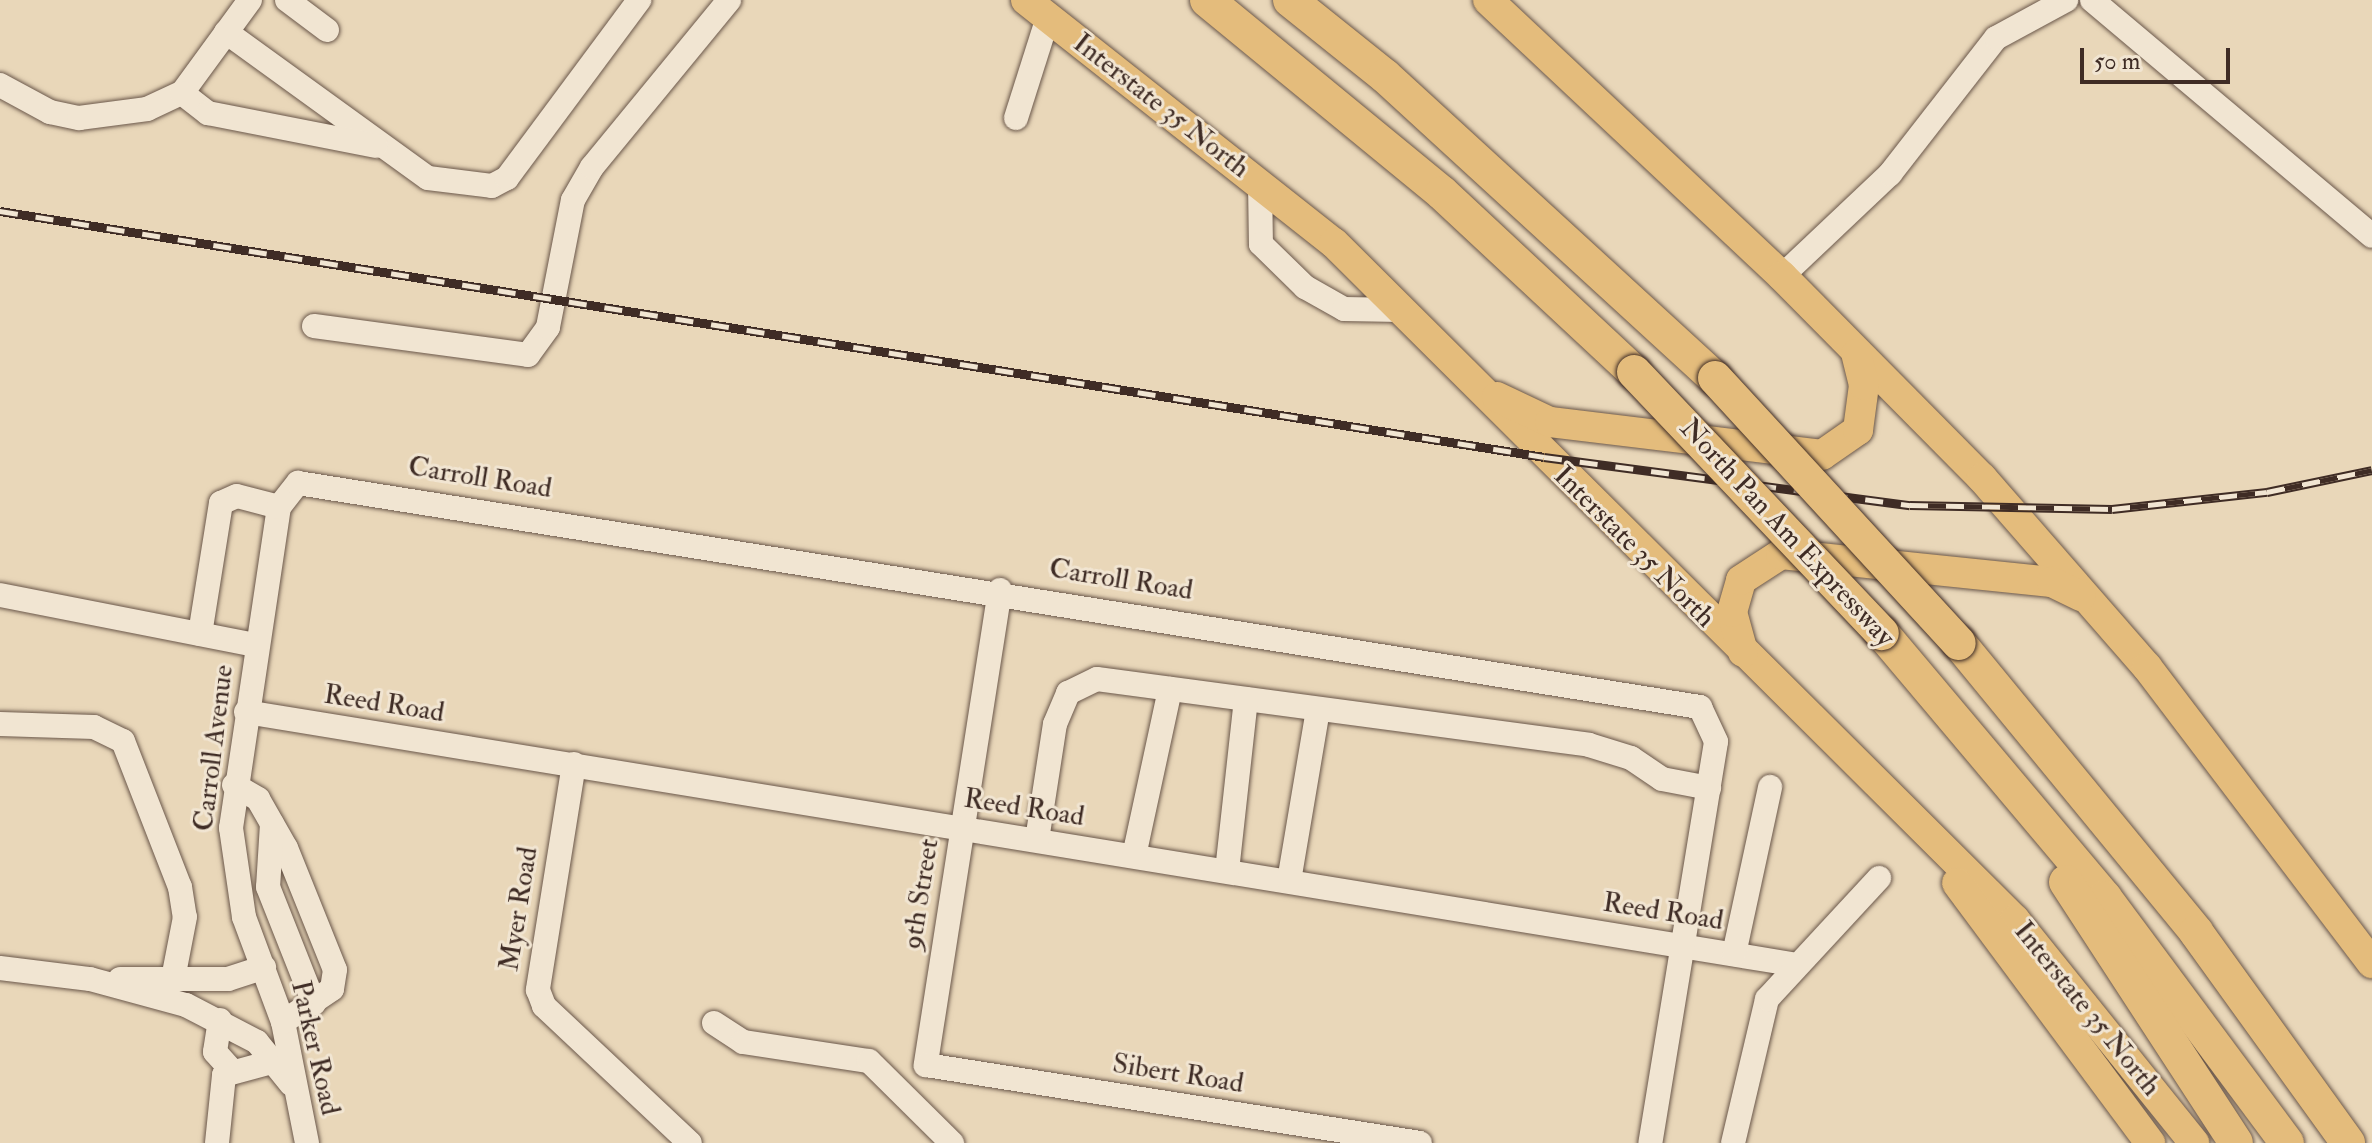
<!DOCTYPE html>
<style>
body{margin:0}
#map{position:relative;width:2372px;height:1143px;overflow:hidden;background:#e9d7b9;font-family:"IM FELL Double Pica",serif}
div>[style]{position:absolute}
.roads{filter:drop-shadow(0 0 2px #6a574a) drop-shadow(0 0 2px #6a574a)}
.minor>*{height:24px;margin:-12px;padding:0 12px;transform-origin:12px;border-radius:12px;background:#f1e5d2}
.major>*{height:30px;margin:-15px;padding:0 15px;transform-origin:15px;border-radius:15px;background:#e4bc7c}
.highway>*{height:34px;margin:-17px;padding:0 17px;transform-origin:17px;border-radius:17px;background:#e4bc7c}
.rail>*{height:9px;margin-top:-4.5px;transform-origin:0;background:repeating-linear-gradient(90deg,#f1e5d2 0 18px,#3f2c25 0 36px);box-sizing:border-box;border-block:2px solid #3f2c25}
.bridges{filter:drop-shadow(0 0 2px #3f2c25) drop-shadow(0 0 2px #3f2c25)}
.highway-bridge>*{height:34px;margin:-17px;padding:0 17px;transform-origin:17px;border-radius:17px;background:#e4bc7c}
span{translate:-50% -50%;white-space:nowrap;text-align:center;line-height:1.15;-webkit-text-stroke:6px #f1e5d2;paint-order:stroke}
.street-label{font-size:28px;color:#3f2c25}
.scale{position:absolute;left:2080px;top:48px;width:150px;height:36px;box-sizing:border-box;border:4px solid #3f2c25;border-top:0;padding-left:10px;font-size:24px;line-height:28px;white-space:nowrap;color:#3f2c25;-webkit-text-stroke:6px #f1e5d2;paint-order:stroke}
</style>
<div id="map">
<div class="roads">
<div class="minor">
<div style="left:287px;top:0;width:50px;rotate:36.9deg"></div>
<div style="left:2092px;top:0;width:366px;rotate:40.1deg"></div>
<div style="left:226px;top:32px;width:249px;rotate:35.9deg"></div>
<div style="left:428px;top:178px;width:64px;rotate:7.1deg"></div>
<div style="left:492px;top:186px;width:17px;rotate:-28deg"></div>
<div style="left:507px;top:178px;width:222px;rotate:-53.4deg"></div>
<div style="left:0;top:85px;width:57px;rotate:28.4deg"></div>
<div style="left:50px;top:112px;width:30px;rotate:12deg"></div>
<div style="left:79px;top:118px;width:69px;rotate:-7.5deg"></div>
<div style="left:147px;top:109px;width:38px;rotate:-25deg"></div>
<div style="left:182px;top:93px;width:115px;rotate:-53.8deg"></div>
<div style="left:182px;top:93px;width:33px;rotate:38deg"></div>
<div style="left:208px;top:113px;width:171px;rotate:11.1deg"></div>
<div style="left:1016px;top:118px;width:106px;rotate:-72.4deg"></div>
<div style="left:1260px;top:183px;width:61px;rotate:89.1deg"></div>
<div style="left:1261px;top:244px;width:62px;rotate:44.3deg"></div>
<div style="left:1305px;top:287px;width:45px;rotate:29.4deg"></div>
<div style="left:1344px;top:309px;width:57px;rotate:1deg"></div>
<div style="left:1782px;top:276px;width:149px;rotate:-43.4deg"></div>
<div style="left:1890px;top:174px;width:172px;rotate:-52.1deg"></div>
<div style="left:1996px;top:38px;width:80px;rotate:-28.5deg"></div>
<div style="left:314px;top:326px;width:216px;rotate:7.7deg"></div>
<div style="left:528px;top:355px;width:34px;rotate:-54deg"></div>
<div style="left:548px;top:327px;width:129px;rotate:-78.9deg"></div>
<div style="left:573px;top:200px;width:38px;rotate:-60deg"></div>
<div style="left:592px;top:167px;width:216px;rotate:-50.6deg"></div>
<div style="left:1000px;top:590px;width:481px;rotate:98.9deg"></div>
<div style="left:926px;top:1065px;width:500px;rotate:8.97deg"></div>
<div style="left:0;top:595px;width:261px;rotate:11.1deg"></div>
<div style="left:200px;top:634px;width:133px;rotate:-80.9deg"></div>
<div style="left:221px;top:503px;width:17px;rotate:-24deg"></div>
<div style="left:237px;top:496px;width:43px;rotate:14.7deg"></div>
<div style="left:246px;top:712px;width:1566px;rotate:9.26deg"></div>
<div style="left:0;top:724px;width:94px;rotate:1.8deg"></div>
<div style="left:94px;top:727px;width:32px;rotate:26deg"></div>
<div style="left:123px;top:741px;width:157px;rotate:68.7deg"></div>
<div style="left:180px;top:887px;width:30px;rotate:81deg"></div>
<div style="left:185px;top:917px;width:63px;rotate:101deg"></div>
<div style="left:574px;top:764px;width:229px;rotate:99.1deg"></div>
<div style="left:538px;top:990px;width:17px;rotate:69deg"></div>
<div style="left:544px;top:1006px;width:200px;rotate:43.2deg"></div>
<div style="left:234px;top:785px;width:28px;rotate:30deg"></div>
<div style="left:258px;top:799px;width:56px;rotate:60.3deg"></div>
<div style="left:286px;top:848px;width:131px;rotate:68.1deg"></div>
<div style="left:335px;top:970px;width:19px;rotate:99deg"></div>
<div style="left:332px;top:989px;width:59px;rotate:146deg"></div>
<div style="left:272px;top:824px;width:63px;rotate:93.6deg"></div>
<div style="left:268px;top:887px;width:125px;rotate:68.4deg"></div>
<div style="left:1037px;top:840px;width:117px;rotate:-81.2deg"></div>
<div style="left:1055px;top:724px;width:34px;rotate:-67deg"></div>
<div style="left:1068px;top:693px;width:32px;rotate:-26deg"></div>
<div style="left:1097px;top:679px;width:496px;rotate:7.6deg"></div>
<div style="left:1589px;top:745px;width:44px;rotate:17.2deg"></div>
<div style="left:1631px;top:758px;width:37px;rotate:34deg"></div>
<div style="left:1662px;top:779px;width:48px;rotate:10.8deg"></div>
<div style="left:1134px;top:856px;width:171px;rotate:-77.8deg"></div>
<div style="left:1227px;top:871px;width:173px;rotate:-83.7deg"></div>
<div style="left:1289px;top:881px;width:174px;rotate:-80.4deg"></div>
<div style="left:1734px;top:954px;width:171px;rotate:-77.8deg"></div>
<div style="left:0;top:968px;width:91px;rotate:7deg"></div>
<div style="left:90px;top:979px;width:99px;rotate:15.2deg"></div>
<div style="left:186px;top:1005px;width:80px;rotate:27.5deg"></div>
<div style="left:257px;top:1042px;width:54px;rotate:51deg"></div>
<div style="left:120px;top:979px;width:108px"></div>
<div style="left:228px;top:979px;width:38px;rotate:-18deg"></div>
<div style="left:220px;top:1020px;width:32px;rotate:99deg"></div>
<div style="left:215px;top:1052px;width:24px;rotate:48deg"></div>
<div style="left:714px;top:1023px;width:35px;rotate:33deg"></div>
<div style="left:743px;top:1042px;width:127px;rotate:8.6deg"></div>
<div style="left:869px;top:1061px;width:117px;rotate:44.7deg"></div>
<div style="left:217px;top:1143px;width:68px;rotate:-84.1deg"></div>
<div style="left:224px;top:1075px;width:64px;rotate:-15.3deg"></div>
<div style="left:307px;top:1143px;width:123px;rotate:-101.2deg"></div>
<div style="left:283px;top:1022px;width:112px;rotate:-110.4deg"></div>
<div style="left:244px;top:917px;width:90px;rotate:-98.3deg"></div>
<div style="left:231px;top:828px;width:325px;rotate:-81.5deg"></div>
<div style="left:279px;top:507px;width:31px;rotate:-52deg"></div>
<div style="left:298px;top:483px;width:1420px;rotate:9.08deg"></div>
<div style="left:1700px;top:707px;width:38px;rotate:65deg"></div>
<div style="left:1716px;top:742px;width:406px;rotate:99.3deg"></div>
<div style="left:1733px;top:1143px;width:148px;rotate:-76.7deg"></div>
<div style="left:1767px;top:999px;width:165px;rotate:-47.2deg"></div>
</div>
<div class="major">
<div style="left:1026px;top:0;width:392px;rotate:38.3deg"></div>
<div style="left:1334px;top:243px;width:960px;rotate:44.83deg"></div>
<div style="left:2015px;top:920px;width:286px;rotate:51.2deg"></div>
<div style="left:1488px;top:0;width:403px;rotate:43.2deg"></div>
<div style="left:1782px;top:276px;width:284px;rotate:45.3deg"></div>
<div style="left:1982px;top:478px;width:251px;rotate:48.9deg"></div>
<div style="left:2147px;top:667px;width:372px;rotate:52.8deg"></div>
<div style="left:1497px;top:397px;width:59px;rotate:25.3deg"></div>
<div style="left:1550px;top:422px;width:274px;rotate:6.9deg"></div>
<div style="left:1822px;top:455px;width:44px;rotate:-34.8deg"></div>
<div style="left:1858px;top:430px;width:45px;rotate:-82.4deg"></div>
<div style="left:1864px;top:385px;width:32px;rotate:-104deg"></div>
<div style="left:1743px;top:652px;width:41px;rotate:-105.4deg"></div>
<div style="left:1732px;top:612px;width:33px;rotate:-74deg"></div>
<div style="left:1741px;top:580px;width:48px;rotate:-33deg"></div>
<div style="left:1781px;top:554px;width:272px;rotate:5.9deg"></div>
<div style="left:2052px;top:582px;width:32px;rotate:26deg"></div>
<div style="left:1957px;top:883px;width:324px;rotate:53.4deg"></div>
</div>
<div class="highway">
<div style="left:1207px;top:0;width:304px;rotate:39.4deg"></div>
<div style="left:1442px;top:193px;width:262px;rotate:43deg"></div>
<div style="left:1290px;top:0;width:122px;rotate:38.7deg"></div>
<div style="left:1385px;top:76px;width:447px;rotate:42.5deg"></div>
<div style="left:1882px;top:633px;width:346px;rotate:49.9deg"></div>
<div style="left:2105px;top:898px;width:305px;rotate:53.4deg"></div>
<div style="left:1959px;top:643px;width:374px;rotate:50.6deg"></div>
<div style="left:2196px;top:932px;width:260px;rotate:54.2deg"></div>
<div style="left:2066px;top:882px;width:311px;rotate:56.9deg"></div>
</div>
</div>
<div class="rail">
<div style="left:0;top:211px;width:1563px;rotate:9.05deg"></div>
<div style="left:1544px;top:457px;width:369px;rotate:7.5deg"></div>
<div style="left:1910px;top:505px;width:202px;rotate:1.1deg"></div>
<div style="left:2112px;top:509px;width:156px;rotate:-6.3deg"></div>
<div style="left:2267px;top:492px;width:107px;rotate:-11.8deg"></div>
</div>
<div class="bridges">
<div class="highway-bridge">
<div style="left:1634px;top:372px;width:360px;rotate:46.5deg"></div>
<div style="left:1715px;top:378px;width:360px;rotate:47.4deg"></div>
</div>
</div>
<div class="street-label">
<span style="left:1161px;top:106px;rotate:38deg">Interstate 35 North</span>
<span style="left:480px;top:478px;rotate:9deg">Carroll Road</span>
<span style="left:1787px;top:533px;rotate:47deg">North Pan Am Expressway</span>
<span style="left:1634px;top:547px;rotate:45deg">Interstate 35 North</span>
<span style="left:1121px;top:580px;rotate:9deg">Carroll Road</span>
<span style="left:384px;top:704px;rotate:9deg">Reed Road</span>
<span style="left:214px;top:748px;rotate:-83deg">Carroll Avenue</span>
<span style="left:1024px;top:808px;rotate:9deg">Reed Road</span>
<span style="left:921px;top:894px;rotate:-81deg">9th Street</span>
<span style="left:519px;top:909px;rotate:-81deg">Myer Road</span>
<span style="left:1663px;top:912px;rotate:9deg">Reed Road</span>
<span style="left:2087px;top:1009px;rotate:51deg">Interstate 35 North</span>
<span style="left:315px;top:1048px;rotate:77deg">Parker Road</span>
<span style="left:1178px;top:1074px;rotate:9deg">Sibert Road</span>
</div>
<div class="scale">50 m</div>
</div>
